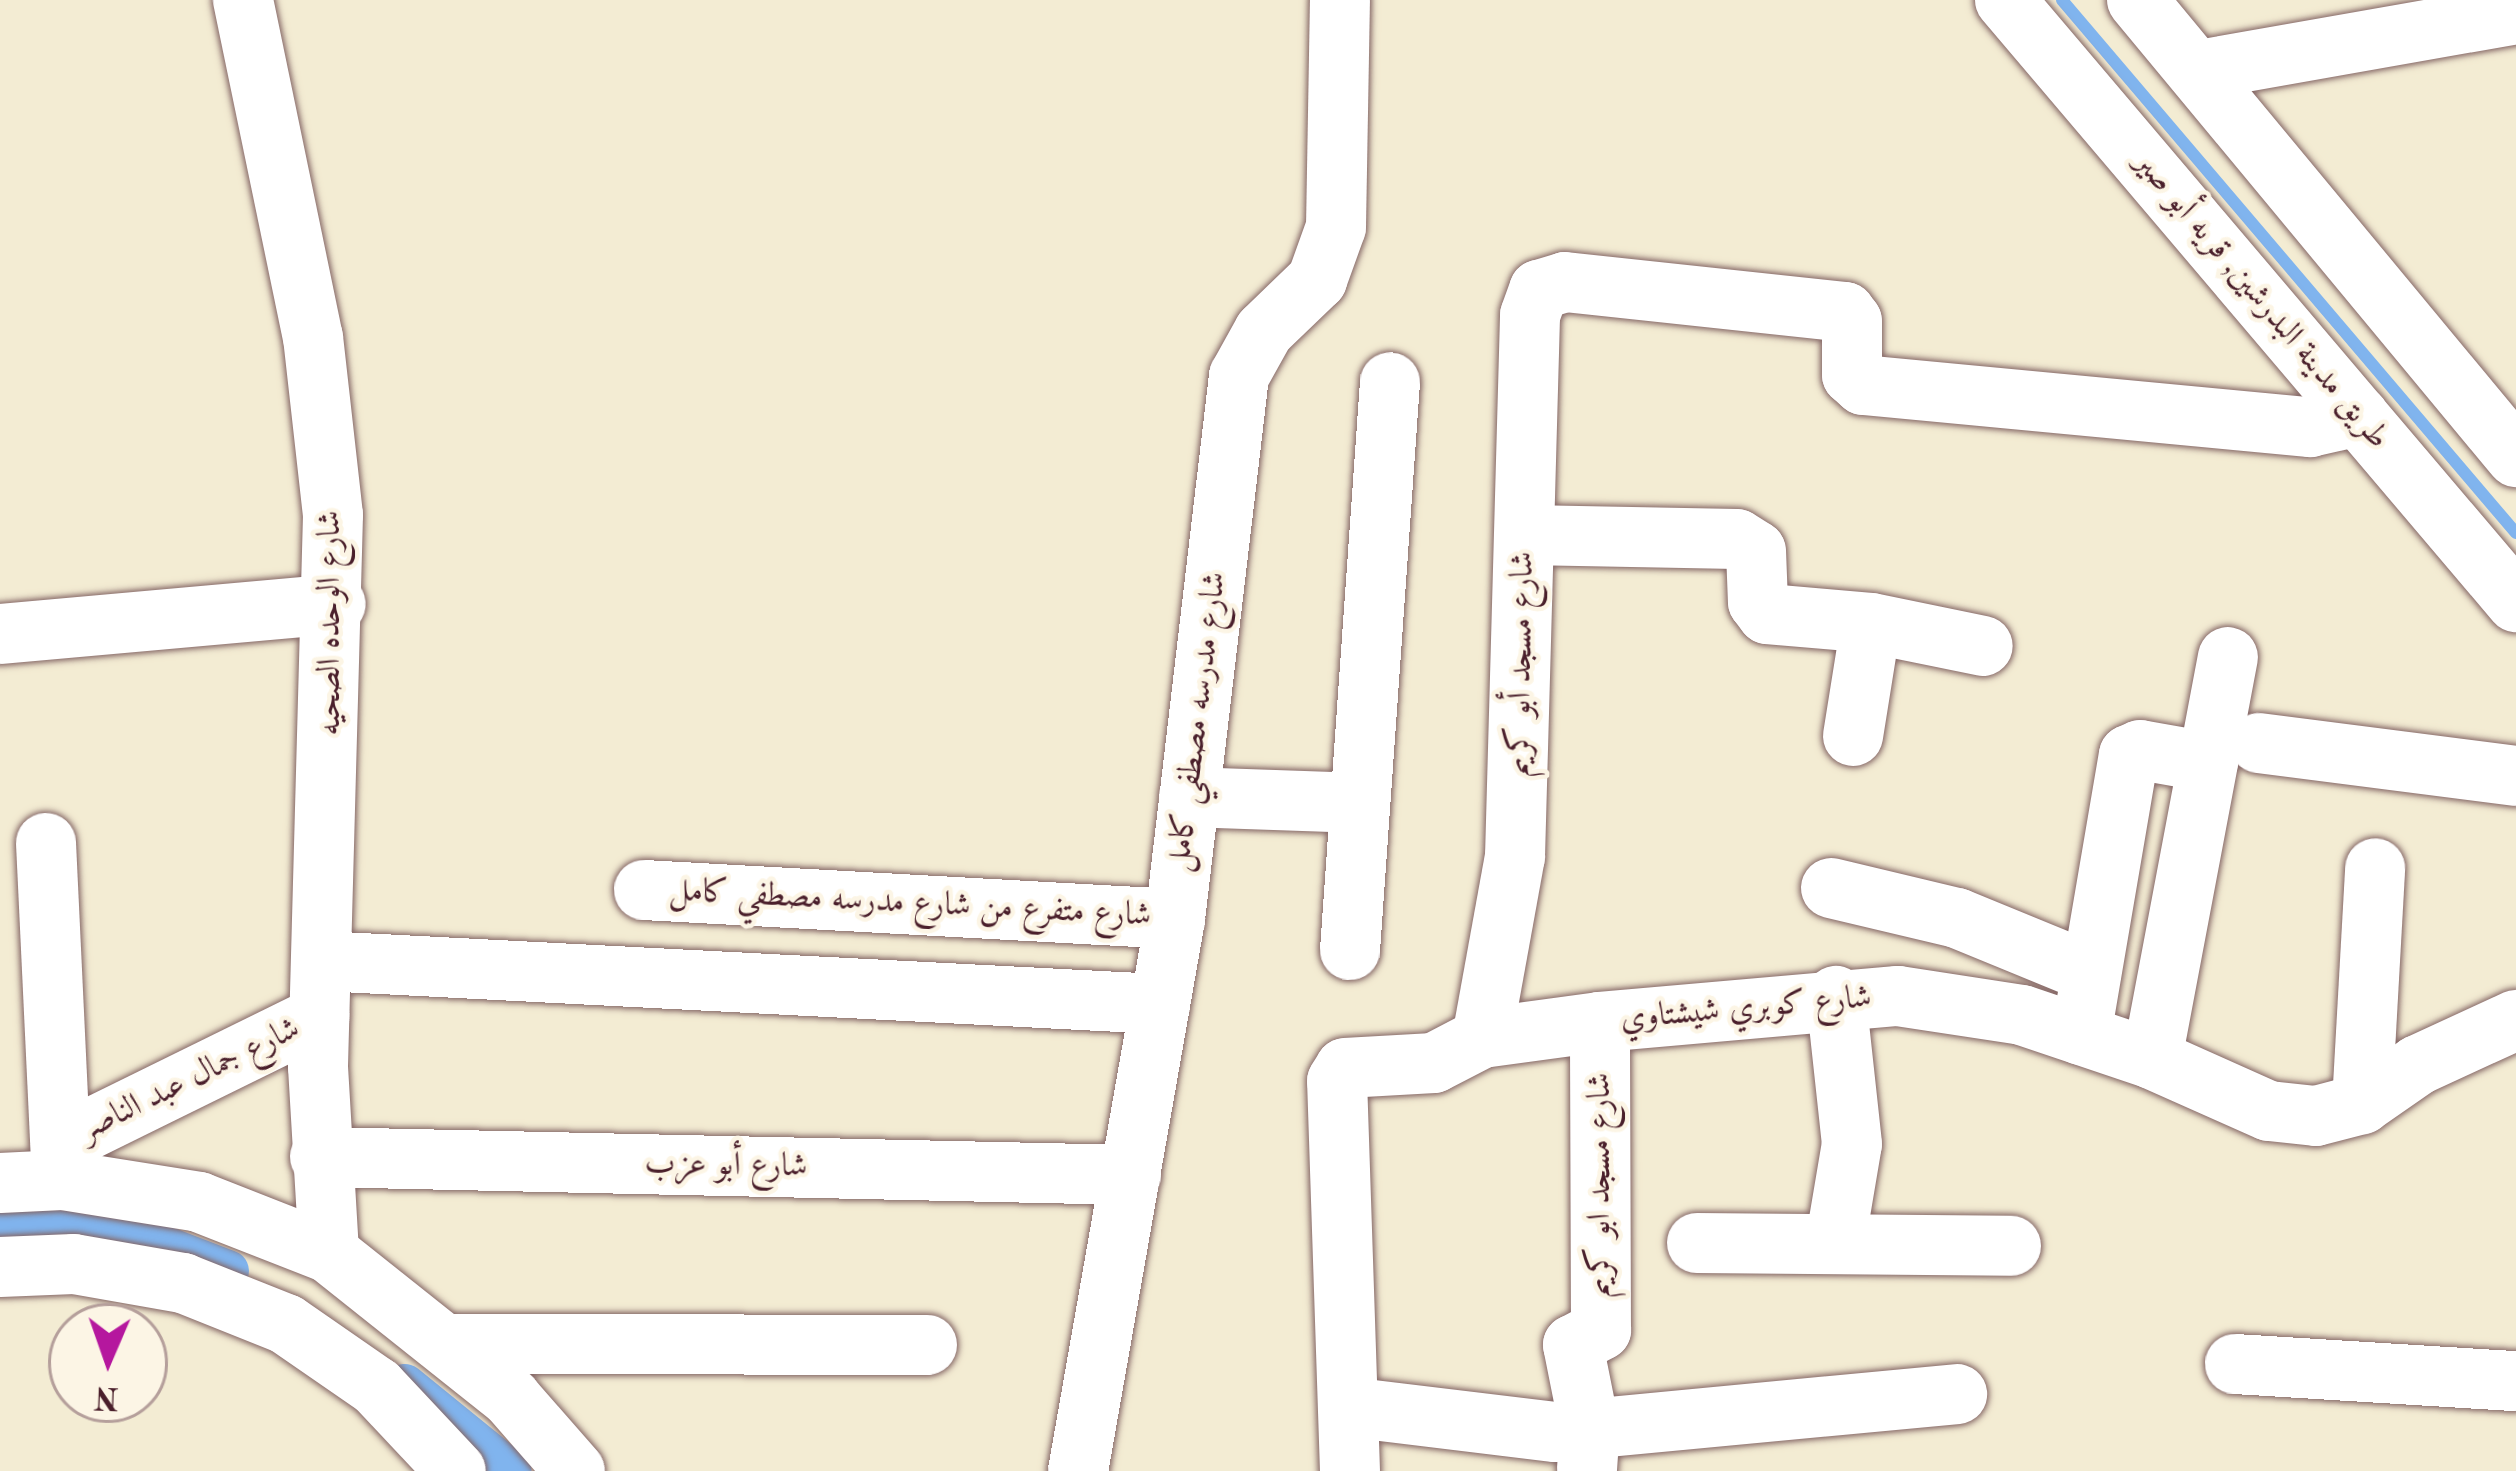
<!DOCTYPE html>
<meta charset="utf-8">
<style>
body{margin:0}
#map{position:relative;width:2516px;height:1471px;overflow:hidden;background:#f3ecd3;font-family:"Old Standard TT",Amiri,serif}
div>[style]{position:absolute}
.stream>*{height:12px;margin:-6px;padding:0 6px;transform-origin:6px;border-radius:6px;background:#80b4ee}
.canal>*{height:42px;margin:-21px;padding:0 21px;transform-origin:21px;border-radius:21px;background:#80b4ee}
.roads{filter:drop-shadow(0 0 3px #856766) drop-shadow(0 0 3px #856766)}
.minor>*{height:60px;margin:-30px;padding:0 30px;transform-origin:30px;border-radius:30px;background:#fff}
span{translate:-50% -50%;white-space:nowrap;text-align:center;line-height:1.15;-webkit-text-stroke:9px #fcf5e5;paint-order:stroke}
.street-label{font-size:33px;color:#4a1f2b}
.north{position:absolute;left:48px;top:1303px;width:120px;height:120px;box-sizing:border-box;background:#fcf5e5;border:3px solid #b59f9b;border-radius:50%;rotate:182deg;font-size:33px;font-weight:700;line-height:48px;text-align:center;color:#4a1f2b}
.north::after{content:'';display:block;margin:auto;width:42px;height:54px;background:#b5179e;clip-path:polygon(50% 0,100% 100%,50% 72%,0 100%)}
</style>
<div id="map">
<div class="stream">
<div style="left:2062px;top:0;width:700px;rotate:49.58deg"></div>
</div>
<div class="canal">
<div style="left:0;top:1223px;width:159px;rotate:7.6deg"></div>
<div style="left:158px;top:1244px;width:75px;rotate:21.1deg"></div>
<div style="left:405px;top:1385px;width:136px;rotate:39.1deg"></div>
</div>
<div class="roads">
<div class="minor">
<div style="left:243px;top:0;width:344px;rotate:78.3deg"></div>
<div style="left:313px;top:337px;width:179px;rotate:83.6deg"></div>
<div style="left:333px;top:515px;width:552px;rotate:91.56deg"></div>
<div style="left:318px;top:1067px;width:186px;rotate:86.6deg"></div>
<div style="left:2005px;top:0;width:790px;rotate:49.67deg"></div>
<div style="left:2137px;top:0;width:594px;rotate:50.33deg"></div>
<div style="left:2199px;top:70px;width:322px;rotate:-10deg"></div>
<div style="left:1526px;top:535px;width:211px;rotate:1.1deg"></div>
<div style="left:1737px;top:539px;width:22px;rotate:32deg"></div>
<div style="left:1756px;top:551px;width:51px;rotate:87.8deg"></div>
<div style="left:1758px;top:602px;width:15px;rotate:53deg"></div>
<div style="left:1767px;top:614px;width:104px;rotate:4.9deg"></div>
<div style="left:1871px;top:623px;width:114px;rotate:11.6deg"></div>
<div style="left:0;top:634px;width:337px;rotate:-5.1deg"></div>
<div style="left:1853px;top:736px;width:114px;rotate:-80.9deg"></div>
<div style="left:2259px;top:743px;width:259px;rotate:7.3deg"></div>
<div style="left:1189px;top:797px;width:171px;rotate:2deg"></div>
<div style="left:46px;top:843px;width:337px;rotate:87.3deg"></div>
<div style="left:1831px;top:888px;width:130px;rotate:13.4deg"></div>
<div style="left:1957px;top:918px;width:145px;rotate:22.3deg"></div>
<div style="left:644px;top:890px;width:532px;rotate:3.13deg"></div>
<div style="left:1350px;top:950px;width:569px;rotate:-85.97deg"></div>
<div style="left:322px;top:961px;width:839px;rotate:2.94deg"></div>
<div style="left:2081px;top:1035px;width:284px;rotate:-80.3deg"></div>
<div style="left:2129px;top:755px;width:12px;rotate:-24deg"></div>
<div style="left:2140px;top:750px;width:69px;rotate:10deg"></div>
<div style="left:1482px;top:1038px;width:184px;rotate:-79.7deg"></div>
<div style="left:1515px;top:857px;width:542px;rotate:-88.41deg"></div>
<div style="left:1530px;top:315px;width:27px;rotate:-70deg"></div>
<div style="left:1539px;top:290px;width:27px;rotate:-17deg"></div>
<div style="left:1565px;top:282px;width:282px;rotate:6.1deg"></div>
<div style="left:1845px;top:312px;width:11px;rotate:52deg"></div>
<div style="left:1852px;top:321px;width:54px;rotate:90deg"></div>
<div style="left:1852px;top:375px;width:15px;rotate:42deg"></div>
<div style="left:1863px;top:385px;width:449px;rotate:5.4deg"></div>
<div style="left:2310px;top:427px;width:50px;rotate:-12.7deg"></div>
<div style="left:2152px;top:1059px;width:409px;rotate:-79.3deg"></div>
<div style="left:2362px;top:1104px;width:236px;rotate:-86.8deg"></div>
<div style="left:61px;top:1143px;width:288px;rotate:-26.2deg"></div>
<div style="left:320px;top:1157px;width:811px;rotate:1.27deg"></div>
<div style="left:0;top:1183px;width:62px;rotate:-2.8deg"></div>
<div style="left:62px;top:1180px;width:139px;rotate:9.1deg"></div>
<div style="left:199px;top:1202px;width:140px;rotate:21.4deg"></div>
<div style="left:329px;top:1253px;width:233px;rotate:38.5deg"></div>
<div style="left:511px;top:1398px;width:97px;rotate:48.8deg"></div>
<div style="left:1697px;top:1243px;width:314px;rotate:0.5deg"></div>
<div style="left:1835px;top:1244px;width:101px;rotate:-80.4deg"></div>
<div style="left:1852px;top:1144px;width:149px;rotate:-96.2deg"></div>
<div style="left:0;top:1267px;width:74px;rotate:-2.3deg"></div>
<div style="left:74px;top:1264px;width:111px;rotate:9.9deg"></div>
<div style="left:183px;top:1283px;width:111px;rotate:21.7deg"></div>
<div style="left:286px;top:1324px;width:111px;rotate:34.7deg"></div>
<div style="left:377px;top:1387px;width:115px;rotate:46.8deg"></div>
<div style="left:451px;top:1344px;width:476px;rotate:0.1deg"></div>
<div style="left:2235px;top:1364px;width:282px;rotate:3.5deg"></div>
<div style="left:1348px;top:1407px;width:209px;rotate:6.9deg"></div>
<div style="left:1556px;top:1432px;width:403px;rotate:-5.4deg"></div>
<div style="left:1587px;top:1469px;width:39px;rotate:-86deg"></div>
<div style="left:1590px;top:1430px;width:87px;rotate:-101.3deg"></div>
<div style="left:1573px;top:1345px;width:32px;rotate:-28deg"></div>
<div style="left:1601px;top:1330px;width:308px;rotate:-90.2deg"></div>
<div style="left:1078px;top:1471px;width:560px;rotate:-80.03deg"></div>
<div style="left:1175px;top:919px;width:547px;rotate:-83.28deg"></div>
<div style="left:1239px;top:376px;width:51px;rotate:-60.9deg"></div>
<div style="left:1264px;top:331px;width:74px;rotate:-43.9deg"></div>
<div style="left:1317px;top:280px;width:56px;rotate:-70.3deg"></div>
<div style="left:1336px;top:227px;width:227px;rotate:-89deg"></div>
<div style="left:1350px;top:1471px;width:390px;rotate:-91.9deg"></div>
<div style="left:1337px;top:1081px;width:15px;rotate:-58deg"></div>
<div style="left:1345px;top:1068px;width:89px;rotate:-3.2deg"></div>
<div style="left:1434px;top:1063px;width:54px;rotate:-27.5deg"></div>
<div style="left:1482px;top:1038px;width:119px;rotate:-7.7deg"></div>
<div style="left:1600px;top:1022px;width:299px;rotate:-5deg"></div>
<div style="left:1898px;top:996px;width:125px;rotate:8.7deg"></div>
<div style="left:2022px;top:1015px;width:137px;rotate:18.7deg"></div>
<div style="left:2152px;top:1059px;width:128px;rotate:24deg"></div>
<div style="left:2269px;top:1111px;width:47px;rotate:6.1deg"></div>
<div style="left:2316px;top:1116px;width:48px;rotate:-14.6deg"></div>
<div style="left:2362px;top:1104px;width:68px;rotate:-34.9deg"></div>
<div style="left:2418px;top:1065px;width:108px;rotate:-24.7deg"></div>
</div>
</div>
<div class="street-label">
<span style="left:2261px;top:301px;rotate:50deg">طريق مدينة البدرشين, قريه أبو صير</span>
<span style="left:331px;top:623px;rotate:-90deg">شارع الوحده الصحيه</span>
<span style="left:1522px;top:664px;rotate:-89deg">شارع مسجد أبو كريم</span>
<span style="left:1198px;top:722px;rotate:-83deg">شارع مدرسه مصطفي كامل</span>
<span style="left:910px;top:904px;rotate:3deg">شارع متفرع من شارع مدرسه مصطفي كامل</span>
<span style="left:1746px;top:1009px;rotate:-5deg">شارع كوبري شيشتاوي</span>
<span style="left:190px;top:1080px;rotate:-26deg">شارع جمال عبد الناصر</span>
<span style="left:726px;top:1166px;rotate:1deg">شارع أبو عزب</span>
<span style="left:1601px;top:1185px;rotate:-90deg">شارع مسجد ابو كريم</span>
</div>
<div class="north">N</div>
</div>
